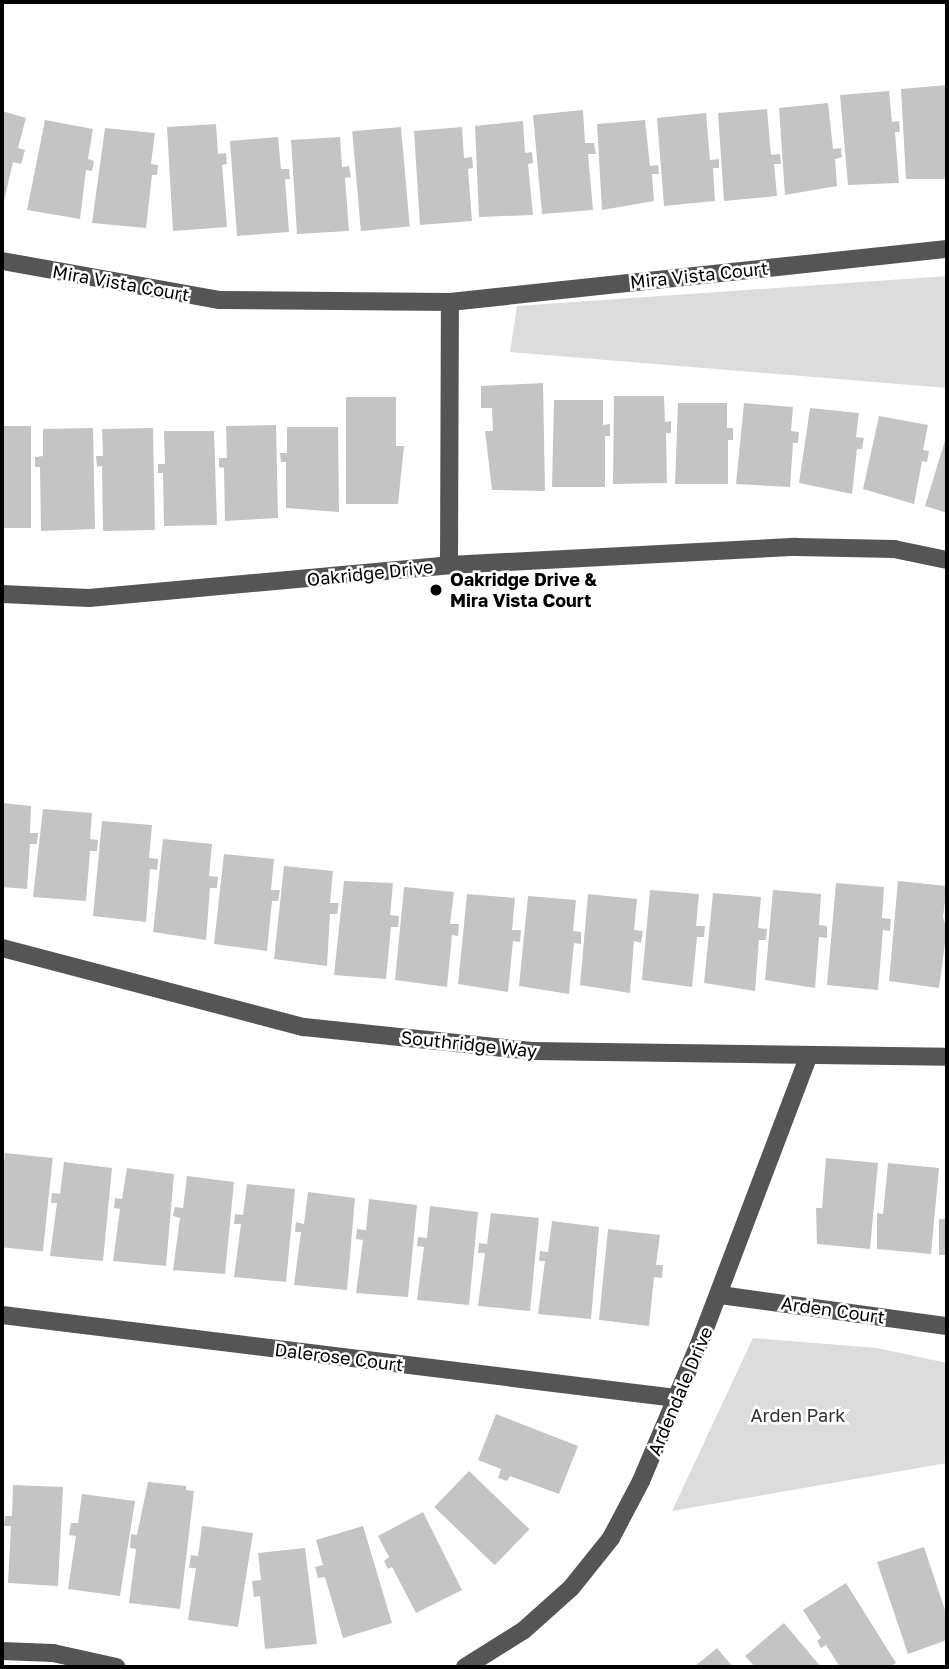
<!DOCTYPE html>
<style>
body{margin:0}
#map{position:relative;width:949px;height:1669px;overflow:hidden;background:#fff;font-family:"Golos Text",sans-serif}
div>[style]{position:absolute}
.green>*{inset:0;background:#dcdcdc}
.building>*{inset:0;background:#c4c4c4;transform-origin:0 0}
.minor>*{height:18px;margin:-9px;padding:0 9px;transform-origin:9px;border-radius:9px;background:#555}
.dots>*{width:19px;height:19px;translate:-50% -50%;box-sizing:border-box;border:4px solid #fff;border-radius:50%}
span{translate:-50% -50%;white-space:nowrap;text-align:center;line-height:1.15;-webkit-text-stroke:5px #fff;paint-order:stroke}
.street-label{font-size:18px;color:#000}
.poi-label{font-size:18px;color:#000;font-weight:700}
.left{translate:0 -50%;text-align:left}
.park-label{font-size:18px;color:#333}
.frame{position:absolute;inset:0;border:4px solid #000;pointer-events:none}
</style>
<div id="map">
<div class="green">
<div style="clip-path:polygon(947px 276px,947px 388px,510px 352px,517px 306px)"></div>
<div style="clip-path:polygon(753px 1338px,877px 1348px,947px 1363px,947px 1463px,672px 1511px)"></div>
</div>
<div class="building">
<div style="clip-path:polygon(947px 85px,947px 179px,906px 179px,901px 89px)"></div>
<div style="clip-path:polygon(889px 91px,892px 122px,899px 121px,900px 132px,895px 132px,899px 183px,848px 185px,840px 95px)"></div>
<div style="clip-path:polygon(828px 103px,833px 149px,841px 148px,842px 157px,835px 159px,837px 186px,785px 195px,779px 108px)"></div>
<div style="clip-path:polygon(767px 109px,771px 155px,780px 154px,781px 164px,774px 164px,777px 196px,724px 201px,718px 113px)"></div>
<div style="clip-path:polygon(583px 110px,585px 143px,594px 143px,596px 154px,588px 154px,593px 210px,542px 214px,533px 115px)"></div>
<div style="clip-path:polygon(2px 111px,26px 118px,18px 148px,25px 150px,21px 164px,13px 162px,2px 209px)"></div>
<div style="clip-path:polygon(706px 113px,710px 160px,719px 159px,719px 168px,713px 168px,715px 201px,664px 206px,657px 118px)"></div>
<div style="clip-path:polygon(45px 120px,93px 129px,88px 159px,94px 161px,92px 171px,86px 170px,80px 219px,27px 210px)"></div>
<div style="clip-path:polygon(645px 120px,650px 166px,658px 165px,659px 174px,652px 174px,654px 201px,602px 210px,597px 124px)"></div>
<div style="clip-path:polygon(523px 121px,525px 153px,532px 152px,533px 163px,528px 164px,533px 215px,479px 217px,475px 126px)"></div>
<div style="clip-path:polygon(216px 124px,218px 154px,226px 153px,227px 164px,222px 165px,227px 227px,173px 231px,167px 127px)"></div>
<div style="left:401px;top:127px;width:100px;height:49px;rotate:85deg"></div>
<div style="clip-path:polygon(462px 127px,464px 158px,472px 157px,473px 168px,468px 169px,472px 221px,420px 225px,414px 131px)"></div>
<div style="clip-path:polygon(105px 128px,155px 133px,151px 164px,158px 165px,157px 175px,152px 175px,146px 228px,92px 223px)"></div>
<div style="clip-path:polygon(278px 137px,281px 169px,289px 169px,290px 179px,285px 179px,289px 232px,237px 236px,230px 141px)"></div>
<div style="clip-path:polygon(340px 137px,342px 167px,349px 166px,351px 177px,345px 178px,349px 231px,297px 234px,291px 140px)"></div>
<div style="clip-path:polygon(543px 383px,545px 491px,492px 490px,485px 431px,493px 431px,492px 408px,481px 408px,481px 386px)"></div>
<div style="clip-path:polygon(614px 396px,664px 396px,665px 422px,671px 421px,671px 433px,666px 433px,667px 483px,613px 484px)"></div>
<div style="clip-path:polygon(346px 397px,396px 397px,396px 446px,404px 446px,398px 504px,346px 504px)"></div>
<div style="clip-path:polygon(554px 400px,603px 400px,603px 425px,610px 424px,610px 436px,605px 436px,605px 487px,552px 487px)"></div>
<div style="clip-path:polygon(678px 403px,727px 403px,727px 428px,733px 428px,733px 440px,728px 440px,728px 484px,675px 484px)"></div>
<div style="clip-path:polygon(744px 403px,793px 407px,791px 431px,799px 432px,798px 443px,793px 443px,790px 487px,736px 484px)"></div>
<div style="clip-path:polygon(810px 408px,859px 413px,856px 437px,864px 438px,862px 449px,857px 449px,852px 494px,799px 483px)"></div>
<div style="clip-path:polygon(879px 416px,928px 425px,923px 450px,929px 451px,927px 462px,922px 461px,914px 504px,863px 489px)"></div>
<div style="clip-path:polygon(276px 425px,278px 518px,225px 521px,224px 468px,219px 467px,219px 458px,227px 458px,226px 426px)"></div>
<div style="left:2px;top:426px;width:29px;height:102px"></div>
<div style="clip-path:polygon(287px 427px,338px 427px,339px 512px,286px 508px,286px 462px,281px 462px,280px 453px,287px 453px)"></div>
<div style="clip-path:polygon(93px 428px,95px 529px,41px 531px,40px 467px,35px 467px,35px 457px,43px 456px,43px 429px)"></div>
<div style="clip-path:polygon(153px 428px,155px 530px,103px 531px,102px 466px,97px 467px,96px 456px,103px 456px,102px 429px)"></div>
<div style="clip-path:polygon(164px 431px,214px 431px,217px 525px,164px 526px,163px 473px,158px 473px,158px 464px,165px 464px)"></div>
<div style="clip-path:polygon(947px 434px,947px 513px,925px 506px)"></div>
<div style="clip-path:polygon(2px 803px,31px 806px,30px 833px,38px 833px,37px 844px,30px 844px,27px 889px,2px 887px)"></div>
<div style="clip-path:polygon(43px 809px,92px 813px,90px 839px,98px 840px,97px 851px,90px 851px,86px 901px,33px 897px)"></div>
<div style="clip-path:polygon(102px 821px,152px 825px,149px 858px,158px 859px,157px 870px,150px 869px,146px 922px,93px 916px)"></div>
<div style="clip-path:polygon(163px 839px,212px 844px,209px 876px,218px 877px,217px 888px,210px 888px,206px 940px,153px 932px)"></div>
<div style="clip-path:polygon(224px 854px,274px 859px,271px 890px,280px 890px,278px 901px,272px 901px,267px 951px,214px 944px)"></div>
<div style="clip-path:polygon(284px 866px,333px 871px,330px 903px,339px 903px,337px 914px,330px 914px,327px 966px,274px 959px)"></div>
<div style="clip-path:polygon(344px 881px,393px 883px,390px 915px,399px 916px,398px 927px,391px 927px,386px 979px,334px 975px)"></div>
<div style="clip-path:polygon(898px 881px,947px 886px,943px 917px,947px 929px,939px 988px,889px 981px)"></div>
<div style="clip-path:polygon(836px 883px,884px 887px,882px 918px,891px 919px,890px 931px,883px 930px,878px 990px,827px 985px)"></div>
<div style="clip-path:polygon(404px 887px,454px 892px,450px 924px,459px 924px,458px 936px,452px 935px,447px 987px,395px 980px)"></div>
<div style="clip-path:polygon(650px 890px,699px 894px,696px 926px,705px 926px,704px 937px,697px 937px,692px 987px,642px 980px)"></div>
<div style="clip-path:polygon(773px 890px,821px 894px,819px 925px,827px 926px,827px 938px,819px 937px,815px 988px,765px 980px)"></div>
<div style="clip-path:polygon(713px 893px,761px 897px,758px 928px,767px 929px,766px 940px,759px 940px,755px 991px,704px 983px)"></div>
<div style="clip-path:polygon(467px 894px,515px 898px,512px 930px,521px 930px,520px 942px,513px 941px,508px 992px,458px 984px)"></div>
<div style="clip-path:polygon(588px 894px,637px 899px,634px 930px,643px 931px,641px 943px,634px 941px,630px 993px,580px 985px)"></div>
<div style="clip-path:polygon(528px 896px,576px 900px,573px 931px,581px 932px,581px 944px,574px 943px,569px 994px,519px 986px)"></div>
<div style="left:5px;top:1153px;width:48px;height:94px;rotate:6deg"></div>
<div style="clip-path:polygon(826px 1158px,878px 1163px,870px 1249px,817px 1244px,816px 1208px,822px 1208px)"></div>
<div style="clip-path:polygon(64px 1162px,112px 1168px,103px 1261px,50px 1256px,57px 1203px,51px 1203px,52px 1193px,60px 1194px)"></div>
<div style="clip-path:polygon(888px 1163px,939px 1168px,931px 1254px,877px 1249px,877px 1213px,883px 1214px)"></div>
<div style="clip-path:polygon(127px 1168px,174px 1174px,166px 1266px,113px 1261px,120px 1209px,114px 1208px,115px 1198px,122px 1199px)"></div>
<div style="clip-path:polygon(187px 1176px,234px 1182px,225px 1274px,173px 1270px,180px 1218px,173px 1216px,175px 1207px,183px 1208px)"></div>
<div style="clip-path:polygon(247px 1184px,295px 1189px,286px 1282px,234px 1277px,241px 1224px,234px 1224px,235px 1214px,243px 1215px)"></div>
<div style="clip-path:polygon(308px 1192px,355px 1198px,347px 1290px,294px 1285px,301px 1232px,295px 1232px,296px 1222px,304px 1224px)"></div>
<div style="clip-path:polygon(369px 1199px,417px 1205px,408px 1297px,356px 1293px,363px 1240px,356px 1239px,357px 1229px,366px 1230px)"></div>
<div style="clip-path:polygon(430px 1206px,478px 1212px,469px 1305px,417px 1300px,424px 1247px,417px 1246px,418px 1237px,427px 1238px)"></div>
<div style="clip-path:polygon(491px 1213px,539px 1218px,530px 1311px,478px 1306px,485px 1253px,478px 1253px,479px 1243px,487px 1244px)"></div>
<div style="left:939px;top:1219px;width:8px;height:36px"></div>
<div style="clip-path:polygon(552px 1221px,599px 1227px,591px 1319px,538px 1314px,545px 1261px,539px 1261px,540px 1251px,548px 1252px)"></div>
<div style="clip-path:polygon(608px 1229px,660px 1235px,656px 1265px,663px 1265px,662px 1278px,654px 1277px,649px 1326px,599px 1320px)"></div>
<div style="clip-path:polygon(496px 1414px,578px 1446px,559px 1494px,510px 1476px,507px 1481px,498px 1478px,501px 1469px,478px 1460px)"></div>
<div style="left:469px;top:1471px;width:84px;height:50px;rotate:44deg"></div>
<div style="clip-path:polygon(148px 1482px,186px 1486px,186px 1490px,194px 1491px,180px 1609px,129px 1603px,136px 1549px,130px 1548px,131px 1534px,137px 1535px)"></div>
<div style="clip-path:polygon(13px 1485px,63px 1487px,58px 1586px,8px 1583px,11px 1526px,4px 1526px,5px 1516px,12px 1516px)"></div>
<div style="clip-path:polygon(82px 1494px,135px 1501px,120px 1596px,68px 1589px,76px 1536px,69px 1535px,71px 1523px,78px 1523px)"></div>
<div style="clip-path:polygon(423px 1512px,462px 1590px,416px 1613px,392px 1567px,388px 1569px,384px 1561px,389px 1557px,378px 1536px)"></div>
<div style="clip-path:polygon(202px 1526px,253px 1533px,238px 1627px,188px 1620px,196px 1568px,189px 1568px,191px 1555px,198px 1556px)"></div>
<div style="clip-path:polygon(363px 1526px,392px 1623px,343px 1638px,325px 1577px,318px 1578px,315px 1567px,323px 1565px,316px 1540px)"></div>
<div style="clip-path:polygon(924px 1547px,947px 1616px,947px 1640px,908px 1654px,877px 1562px)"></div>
<div style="clip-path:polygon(305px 1548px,317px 1644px,265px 1649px,260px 1596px,254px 1597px,252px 1581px,261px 1580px,258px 1553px)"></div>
<div style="clip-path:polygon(846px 1583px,896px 1663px,889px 1667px,840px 1667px,826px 1645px,821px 1648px,817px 1641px,821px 1638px,803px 1610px)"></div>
<div style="clip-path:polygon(784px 1623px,821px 1667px,755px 1667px,745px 1656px)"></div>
<div style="clip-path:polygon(717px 1648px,733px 1667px,694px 1667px)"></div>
</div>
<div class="minor">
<div style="left:2px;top:261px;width:220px;rotate:10.2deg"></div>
<div style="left:219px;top:300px;width:231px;rotate:0.5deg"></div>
<div style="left:450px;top:302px;width:500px;rotate:-6.1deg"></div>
<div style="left:449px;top:565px;width:263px;rotate:-89.8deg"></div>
<div style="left:2px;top:594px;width:87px;rotate:2.6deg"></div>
<div style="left:89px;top:598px;width:362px;rotate:-5.2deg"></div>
<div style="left:449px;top:565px;width:347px;rotate:-3deg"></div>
<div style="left:796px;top:547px;width:98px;rotate:1.2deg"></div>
<div style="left:894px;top:549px;width:54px;rotate:11.7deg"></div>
<div style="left:2px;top:948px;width:312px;rotate:14.7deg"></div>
<div style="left:304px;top:1027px;width:229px;rotate:6deg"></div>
<div style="left:532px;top:1051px;width:415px;rotate:0.8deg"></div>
<div style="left:720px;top:1295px;width:229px;rotate:7.8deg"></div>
<div style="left:2px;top:1315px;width:679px;rotate:7.02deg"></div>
<div style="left:2px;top:1651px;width:51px;rotate:2.2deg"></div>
<div style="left:53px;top:1653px;width:65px;rotate:12.5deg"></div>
<div style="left:465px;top:1667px;width:70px;rotate:-32.1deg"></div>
<div style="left:524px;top:1630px;width:63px;rotate:-41.8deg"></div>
<div style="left:571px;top:1588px;width:64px;rotate:-51.3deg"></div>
<div style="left:611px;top:1538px;width:64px;rotate:-62.2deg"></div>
<div style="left:641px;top:1481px;width:146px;rotate:-67deg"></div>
<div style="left:698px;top:1347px;width:312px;rotate:-69.2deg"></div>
</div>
<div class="dots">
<div style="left:436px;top:590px;background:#000"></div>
</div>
<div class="street-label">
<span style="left:699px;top:275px;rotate:-6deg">Mira Vista Court</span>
<span style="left:121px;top:283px;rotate:10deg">Mira Vista Court</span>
<span style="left:370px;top:573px;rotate:-6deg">Oakridge Drive</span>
<span style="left:469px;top:1044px;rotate:6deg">Southridge Way</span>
<span style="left:833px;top:1310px;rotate:8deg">Arden Court</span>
<span style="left:339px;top:1357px;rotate:7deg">Dalerose Court</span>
<span style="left:680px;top:1391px;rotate:-67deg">Ardendale Drive</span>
</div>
<div class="poi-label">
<span class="left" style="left:450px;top:590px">Oakridge Drive &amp;<br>Mira Vista Court</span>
</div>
<div class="park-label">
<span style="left:798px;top:1415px">Arden Park</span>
</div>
<div class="frame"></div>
</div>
